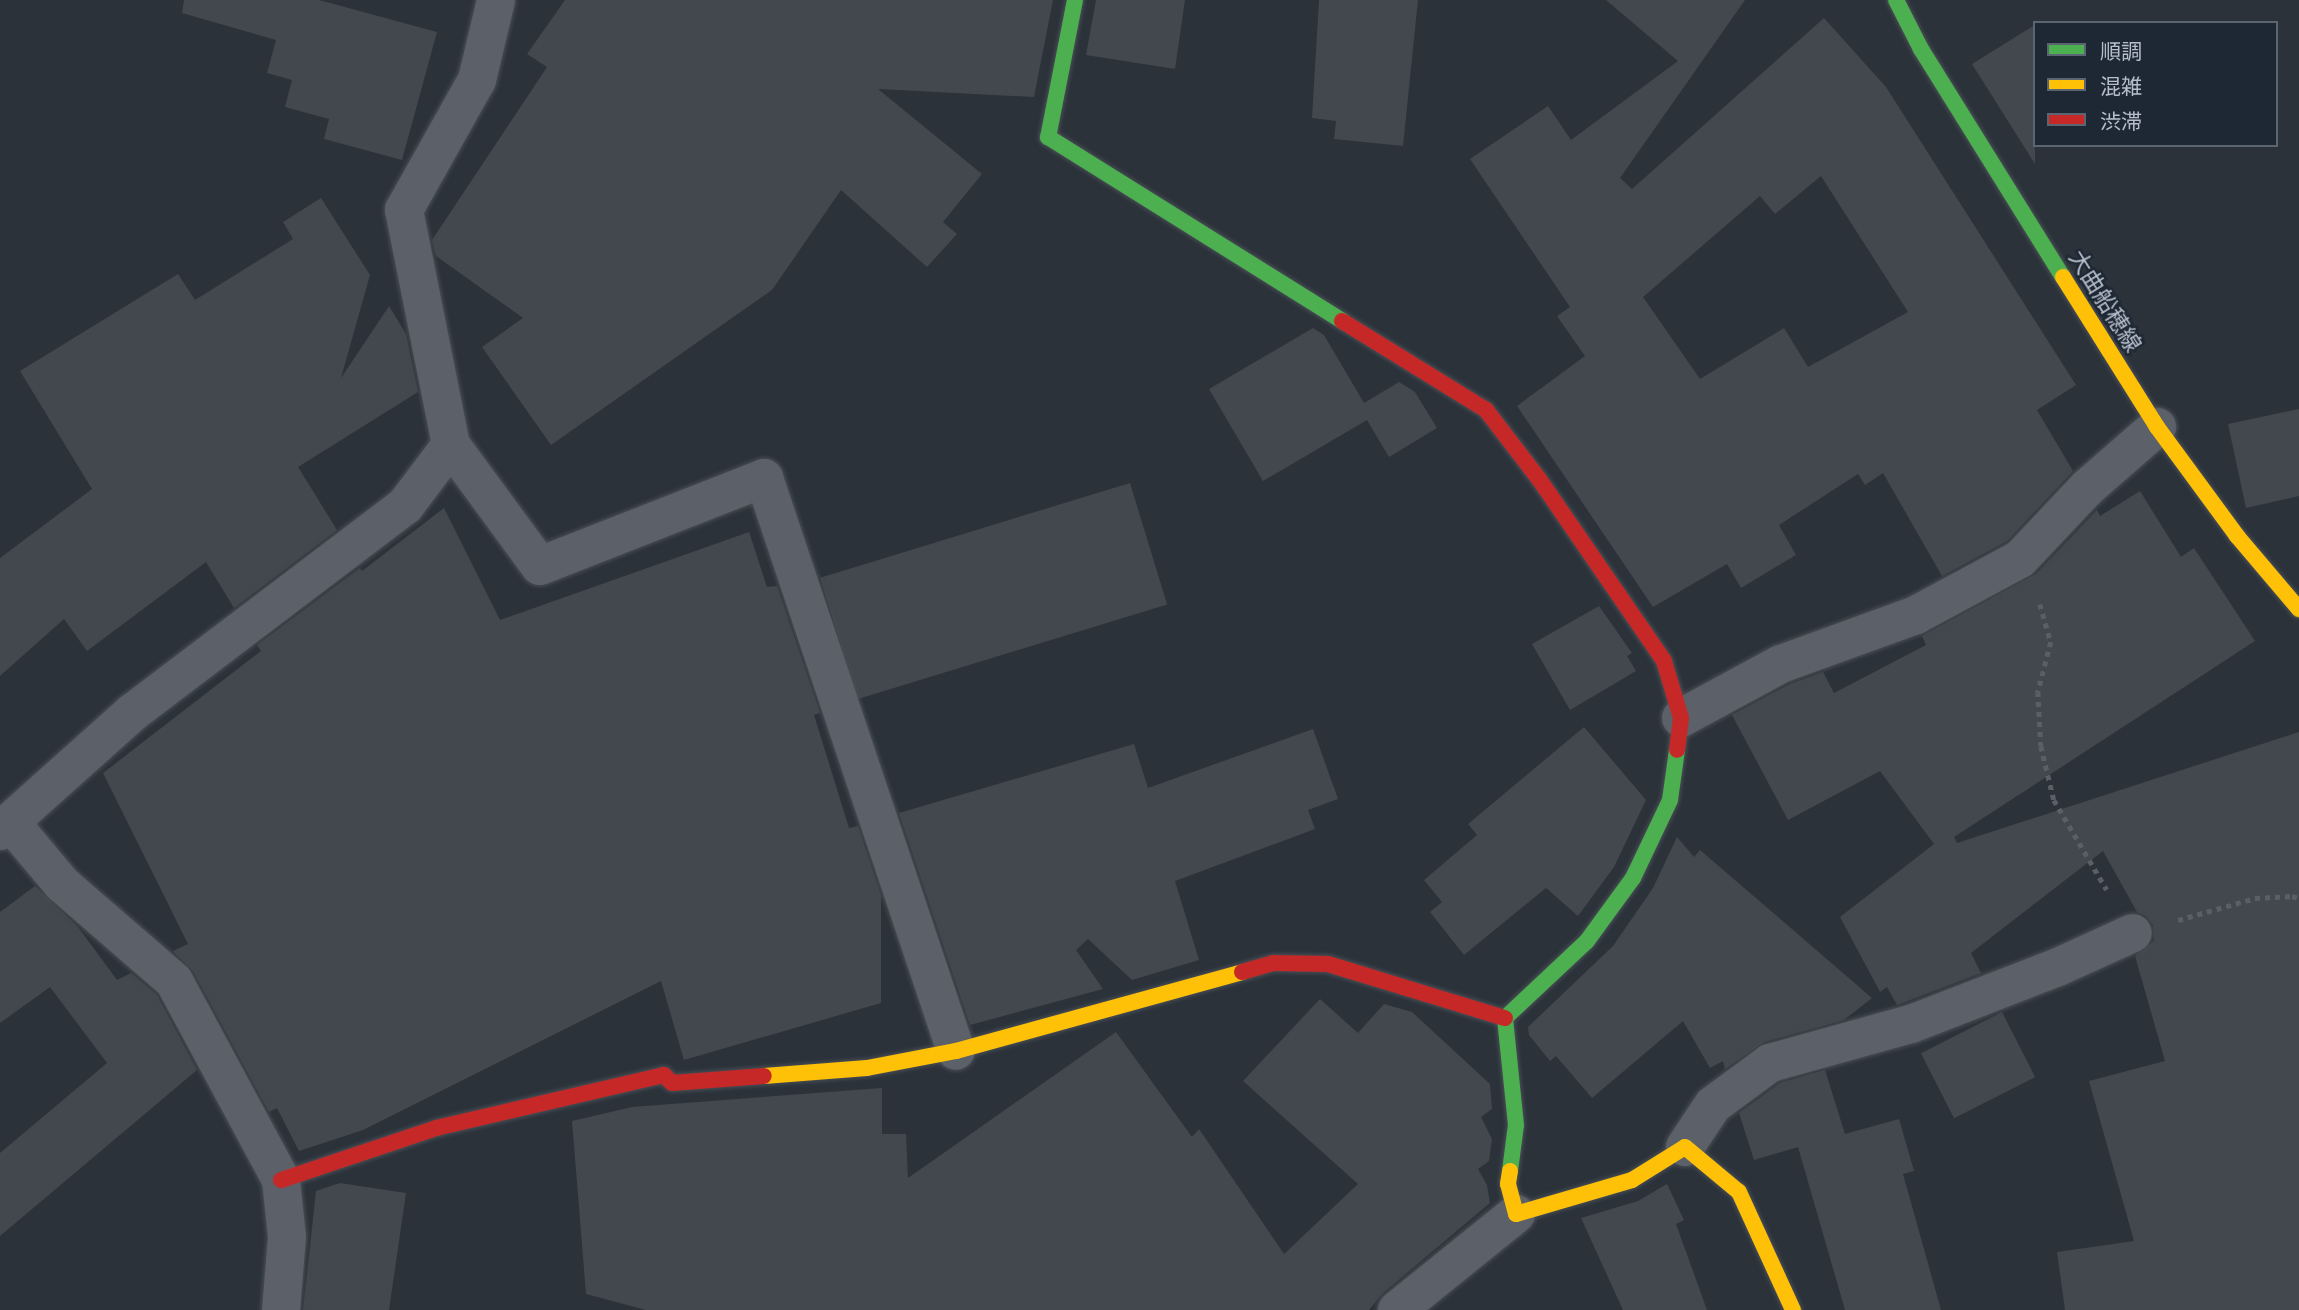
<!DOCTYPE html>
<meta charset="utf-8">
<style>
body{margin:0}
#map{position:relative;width:2299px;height:1310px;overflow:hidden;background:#2b323a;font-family:"Public Sans","Noto Sans JP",sans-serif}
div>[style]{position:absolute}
.building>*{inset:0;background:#42484e;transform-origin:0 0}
.path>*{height:4.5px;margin-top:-2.25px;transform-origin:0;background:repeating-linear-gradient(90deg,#595f65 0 5px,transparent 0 10px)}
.roads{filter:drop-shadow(0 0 2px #494e54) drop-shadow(0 0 2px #494e54)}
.street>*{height:38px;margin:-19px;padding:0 19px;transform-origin:19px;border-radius:19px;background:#5c6068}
.fast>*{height:16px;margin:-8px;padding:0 8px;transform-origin:8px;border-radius:8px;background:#4caf50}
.slow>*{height:16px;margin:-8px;padding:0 8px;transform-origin:8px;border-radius:8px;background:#ffc107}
.jam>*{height:16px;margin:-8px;padding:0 8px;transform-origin:8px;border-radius:8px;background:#c62828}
span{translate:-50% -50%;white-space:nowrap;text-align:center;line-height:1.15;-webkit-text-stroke:5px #1e2835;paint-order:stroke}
.street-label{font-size:23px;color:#b6beca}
.legend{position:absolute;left:2033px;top:21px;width:245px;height:126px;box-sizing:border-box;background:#1e2835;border:2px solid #5b6471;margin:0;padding:9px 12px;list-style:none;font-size:21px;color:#b6beca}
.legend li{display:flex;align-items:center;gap:14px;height:35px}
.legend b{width:35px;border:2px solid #5b6471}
</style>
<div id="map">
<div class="building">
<div style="clip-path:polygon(184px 0,319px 0,437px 32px,402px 160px,324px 139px,329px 119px,285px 107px,292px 80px,267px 73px,276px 40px,182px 13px)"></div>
<div style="clip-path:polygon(565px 0,1053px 0,1034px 97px,878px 89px,982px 174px,943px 222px,957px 234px,927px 267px,841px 190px,772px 290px,551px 445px,482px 347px,523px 318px,436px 256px,432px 240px,547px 67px,527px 54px)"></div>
<div style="clip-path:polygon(1096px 0,1185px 0,1175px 69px,1086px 55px)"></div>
<div style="clip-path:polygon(1319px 0,1418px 0,1403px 146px,1334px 139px,1336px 121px,1312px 118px)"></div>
<div style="clip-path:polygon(evenodd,1606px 0,1745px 0,1620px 178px,1632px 189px,1824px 18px,1886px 87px,2076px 385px,2037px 410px,2073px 471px,2007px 541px,1942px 576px,1883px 473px,1865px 485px,1858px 474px,1779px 525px,1796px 555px,1741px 588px,1727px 564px,1653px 607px,1517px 406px,1585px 356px,1557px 316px,1570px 307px,1470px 159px,1548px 106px,1571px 140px,1678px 61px,1606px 0,1821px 176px,1908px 312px,1808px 367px,1784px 328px,1700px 379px,1643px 297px,1760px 196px,1775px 214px,1821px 176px)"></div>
<div style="clip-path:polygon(2035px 25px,2035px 164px,1972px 64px)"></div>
<div style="clip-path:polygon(321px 198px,370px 275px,341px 378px,389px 306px,406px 334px,418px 392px,298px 467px,337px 530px,234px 608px,206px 562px,87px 651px,64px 619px,0 676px,0 558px,92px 489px,20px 371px,178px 274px,195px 300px,293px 239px,283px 222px)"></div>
<div style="clip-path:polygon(1313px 328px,1324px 335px,1364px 403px,1399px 382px,1415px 392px,1437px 428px,1389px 457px,1367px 420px,1263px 481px,1209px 389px)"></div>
<div style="clip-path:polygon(2299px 409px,2299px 496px,2246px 508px,2228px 424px)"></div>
<div style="left:1130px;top:483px;width:127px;height:324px;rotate:73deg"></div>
<div style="clip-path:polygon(2140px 491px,2181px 557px,2194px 548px,2255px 641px,1954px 837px,1957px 843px,2299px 732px,2299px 1310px,2065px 1310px,2057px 1252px,2134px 1241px,2089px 1081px,2165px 1061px,2135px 956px,2154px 941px,2153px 925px,2146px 916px,2137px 912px,2103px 851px,1971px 953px,1981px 973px,1897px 1005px,1887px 987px,1880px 992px,1840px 917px,1934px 844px,1880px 771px,1788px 820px,1732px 715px,1790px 684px,1823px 672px,1834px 693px,1926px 645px,1922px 636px,2036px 574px,2097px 510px,2100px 516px)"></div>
<div style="clip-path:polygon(444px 508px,500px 620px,749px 532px,767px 587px,777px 586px,820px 713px,814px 715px,849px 828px,858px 826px,881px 895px,881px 1003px,684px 1060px,661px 981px,363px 1130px,299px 1151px,277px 1108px,269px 1112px,193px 971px,173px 951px,188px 944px,103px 773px,261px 651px,257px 645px,360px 568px,362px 571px)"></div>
<div style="clip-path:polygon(1599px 606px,1632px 653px,1627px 656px,1636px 671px,1570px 710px,1532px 644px)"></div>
<div style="clip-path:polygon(1584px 727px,1646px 800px,1614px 867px,1578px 916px,1546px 888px,1464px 955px,1430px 912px,1442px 902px,1424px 880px,1477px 835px,1468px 824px)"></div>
<div style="clip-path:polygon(1313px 729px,1338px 799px,1308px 810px,1315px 829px,1175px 881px,1199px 960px,1132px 980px,1088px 939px,1076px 950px,1103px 989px,970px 1025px,899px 813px,1134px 744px,1148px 788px)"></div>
<div style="clip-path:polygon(1677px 837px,1694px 857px,1700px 850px,1872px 998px,1844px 1020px,1764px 1042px,1725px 1069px,1723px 1061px,1710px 1068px,1683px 1021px,1592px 1098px,1556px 1056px,1550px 1061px,1529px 1035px,1528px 1027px,1613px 946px,1653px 888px)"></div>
<div style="clip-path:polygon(35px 886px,78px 927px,117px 980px,131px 973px,157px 995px,197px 1070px,0 1236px,0 1153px,107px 1063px,50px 987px,0 1023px,0 912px)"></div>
<div style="clip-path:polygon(1320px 999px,1358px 1033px,1384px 1004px,1412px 1012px,1490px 1084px,1492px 1109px,1481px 1117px,1492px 1139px,1489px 1161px,1478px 1169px,1487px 1185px,1490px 1203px,1383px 1293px,1369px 1310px,646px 1310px,586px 1294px,572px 1121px,632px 1107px,882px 1088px,882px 1134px,906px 1134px,908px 1178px,1116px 1032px,1192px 1137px,1199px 1129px,1284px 1254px,1358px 1184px,1243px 1081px)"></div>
<div style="left:2002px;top:1012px;width:73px;height:91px;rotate:63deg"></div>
<div style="clip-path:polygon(1825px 1070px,1845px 1134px,1899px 1119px,1914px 1171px,1903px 1174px,1941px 1310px,1845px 1310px,1798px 1147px,1754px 1160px,1739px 1113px,1780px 1083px)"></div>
<div style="clip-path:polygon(340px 1183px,406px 1193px,389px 1310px,303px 1310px,316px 1191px)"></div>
<div style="clip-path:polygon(1667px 1184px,1684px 1220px,1676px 1224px,1707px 1310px,1623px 1310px,1581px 1218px,1638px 1201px)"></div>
</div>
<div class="path">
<div style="left:2040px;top:604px;width:40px;rotate:74deg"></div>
<div style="left:2051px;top:642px;width:52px;rotate:104.6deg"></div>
<div style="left:2038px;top:692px;width:54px;rotate:86.8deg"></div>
<div style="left:2041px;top:746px;width:56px;rotate:76.5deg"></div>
<div style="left:2054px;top:800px;width:104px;rotate:59.5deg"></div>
<div style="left:2178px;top:920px;width:80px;rotate:-15.9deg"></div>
<div style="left:2255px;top:898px;width:37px;rotate:-3deg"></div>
<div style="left:2292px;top:896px;width:7px;rotate:16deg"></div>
</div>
<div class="roads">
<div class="street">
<div style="left:451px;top:445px;width:150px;rotate:53.7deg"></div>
<div style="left:540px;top:566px;width:241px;rotate:-21.4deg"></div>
<div style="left:764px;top:478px;width:604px;rotate:71.48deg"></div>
<div style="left:1681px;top:718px;width:114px;rotate:-28.4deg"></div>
<div style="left:1781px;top:664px;width:144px;rotate:-19.9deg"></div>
<div style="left:1916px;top:615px;width:118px;rotate:-28.3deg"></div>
<div style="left:2020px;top:559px;width:98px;rotate:-46.7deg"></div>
<div style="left:2087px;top:488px;width:93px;rotate:-41.1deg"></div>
<div style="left:11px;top:823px;width:80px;rotate:50.1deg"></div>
<div style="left:62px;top:884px;width:148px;rotate:40.9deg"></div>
<div style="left:174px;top:981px;width:226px;rotate:61.7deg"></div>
<div style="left:281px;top:1180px;width:57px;rotate:84deg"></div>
<div style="left:287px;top:1237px;width:73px;rotate:94.7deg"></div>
<div style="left:0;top:831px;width:177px;rotate:-41.8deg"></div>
<div style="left:132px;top:713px;width:343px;rotate:-37.2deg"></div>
<div style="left:405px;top:506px;width:76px;rotate:-53deg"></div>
<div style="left:451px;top:445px;width:240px;rotate:-101.3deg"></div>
<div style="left:404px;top:210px;width:149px;rotate:-60.7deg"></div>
<div style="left:477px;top:80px;width:82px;rotate:-76.6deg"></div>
<div style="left:1685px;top:1147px;width:50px;rotate:-56.3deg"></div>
<div style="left:1713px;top:1105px;width:71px;rotate:-36.4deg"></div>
<div style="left:1770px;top:1063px;width:146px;rotate:-15.5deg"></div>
<div style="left:1911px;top:1024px;width:158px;rotate:-21.2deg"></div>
<div style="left:2058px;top:967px;width:82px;rotate:-24.4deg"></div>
<div style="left:1397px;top:1310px;width:153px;rotate:-38.9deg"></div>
</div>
<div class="fast">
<div style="left:1075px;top:0;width:140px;rotate:101.1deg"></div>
<div style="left:1048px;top:137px;width:347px;rotate:32deg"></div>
<div style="left:1896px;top:0;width:55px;rotate:63deg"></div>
<div style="left:1921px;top:49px;width:269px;rotate:58.1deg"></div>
<div style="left:1510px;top:1171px;width:46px;rotate:-82.6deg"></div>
<div style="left:1516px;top:1125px;width:108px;rotate:-95.9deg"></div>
<div style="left:1505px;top:1018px;width:112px;rotate:-43.2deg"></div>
<div style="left:1587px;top:941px;width:78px;rotate:-53.9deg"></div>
<div style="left:1633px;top:878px;width:86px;rotate:-64.6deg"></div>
<div style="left:1670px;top:800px;width:50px;rotate:-82deg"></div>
</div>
<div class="slow">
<div style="left:2063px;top:277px;width:177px;rotate:57.9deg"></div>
<div style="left:2157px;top:427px;width:135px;rotate:53.7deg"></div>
<div style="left:2237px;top:536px;width:96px;rotate:49.7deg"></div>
<div style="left:764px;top:1076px;width:103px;rotate:-4.4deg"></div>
<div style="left:867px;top:1068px;width:91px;rotate:-10.8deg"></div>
<div style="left:956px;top:1051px;width:297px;rotate:-15.4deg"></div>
<div style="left:1510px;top:1171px;width:13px;rotate:99deg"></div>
<div style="left:1508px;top:1184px;width:31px;rotate:75deg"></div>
<div style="left:1516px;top:1214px;width:121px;rotate:-16.3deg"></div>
<div style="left:1632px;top:1180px;width:62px;rotate:-31.9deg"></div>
<div style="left:1685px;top:1147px;width:70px;rotate:39.8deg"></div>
<div style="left:1739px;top:1192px;width:130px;rotate:65.4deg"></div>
</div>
<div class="jam">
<div style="left:1342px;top:321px;width:169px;rotate:31.7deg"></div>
<div style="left:1486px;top:410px;width:87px;rotate:52.5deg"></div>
<div style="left:1539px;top:479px;width:221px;rotate:55.5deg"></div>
<div style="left:1664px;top:661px;width:59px;rotate:73.4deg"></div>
<div style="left:1681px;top:718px;width:32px;rotate:97deg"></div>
<div style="left:1242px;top:972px;width:33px;rotate:-16deg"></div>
<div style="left:1274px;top:963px;width:54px;rotate:1.1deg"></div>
<div style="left:1328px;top:964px;width:185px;rotate:17deg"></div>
<div style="left:281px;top:1180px;width:163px;rotate:-18.5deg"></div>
<div style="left:436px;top:1128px;width:234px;rotate:-13.1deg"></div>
<div style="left:664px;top:1075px;width:11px;rotate:45deg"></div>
<div style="left:672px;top:1083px;width:92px;rotate:-4.4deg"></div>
</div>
</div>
<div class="street-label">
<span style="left:2105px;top:301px;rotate:58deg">大曲船穂線</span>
</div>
<ul class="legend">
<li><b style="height:9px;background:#4caf50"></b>順調</li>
<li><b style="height:9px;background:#ffc107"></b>混雑</li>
<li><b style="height:9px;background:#c62828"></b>渋滞</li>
</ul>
</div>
